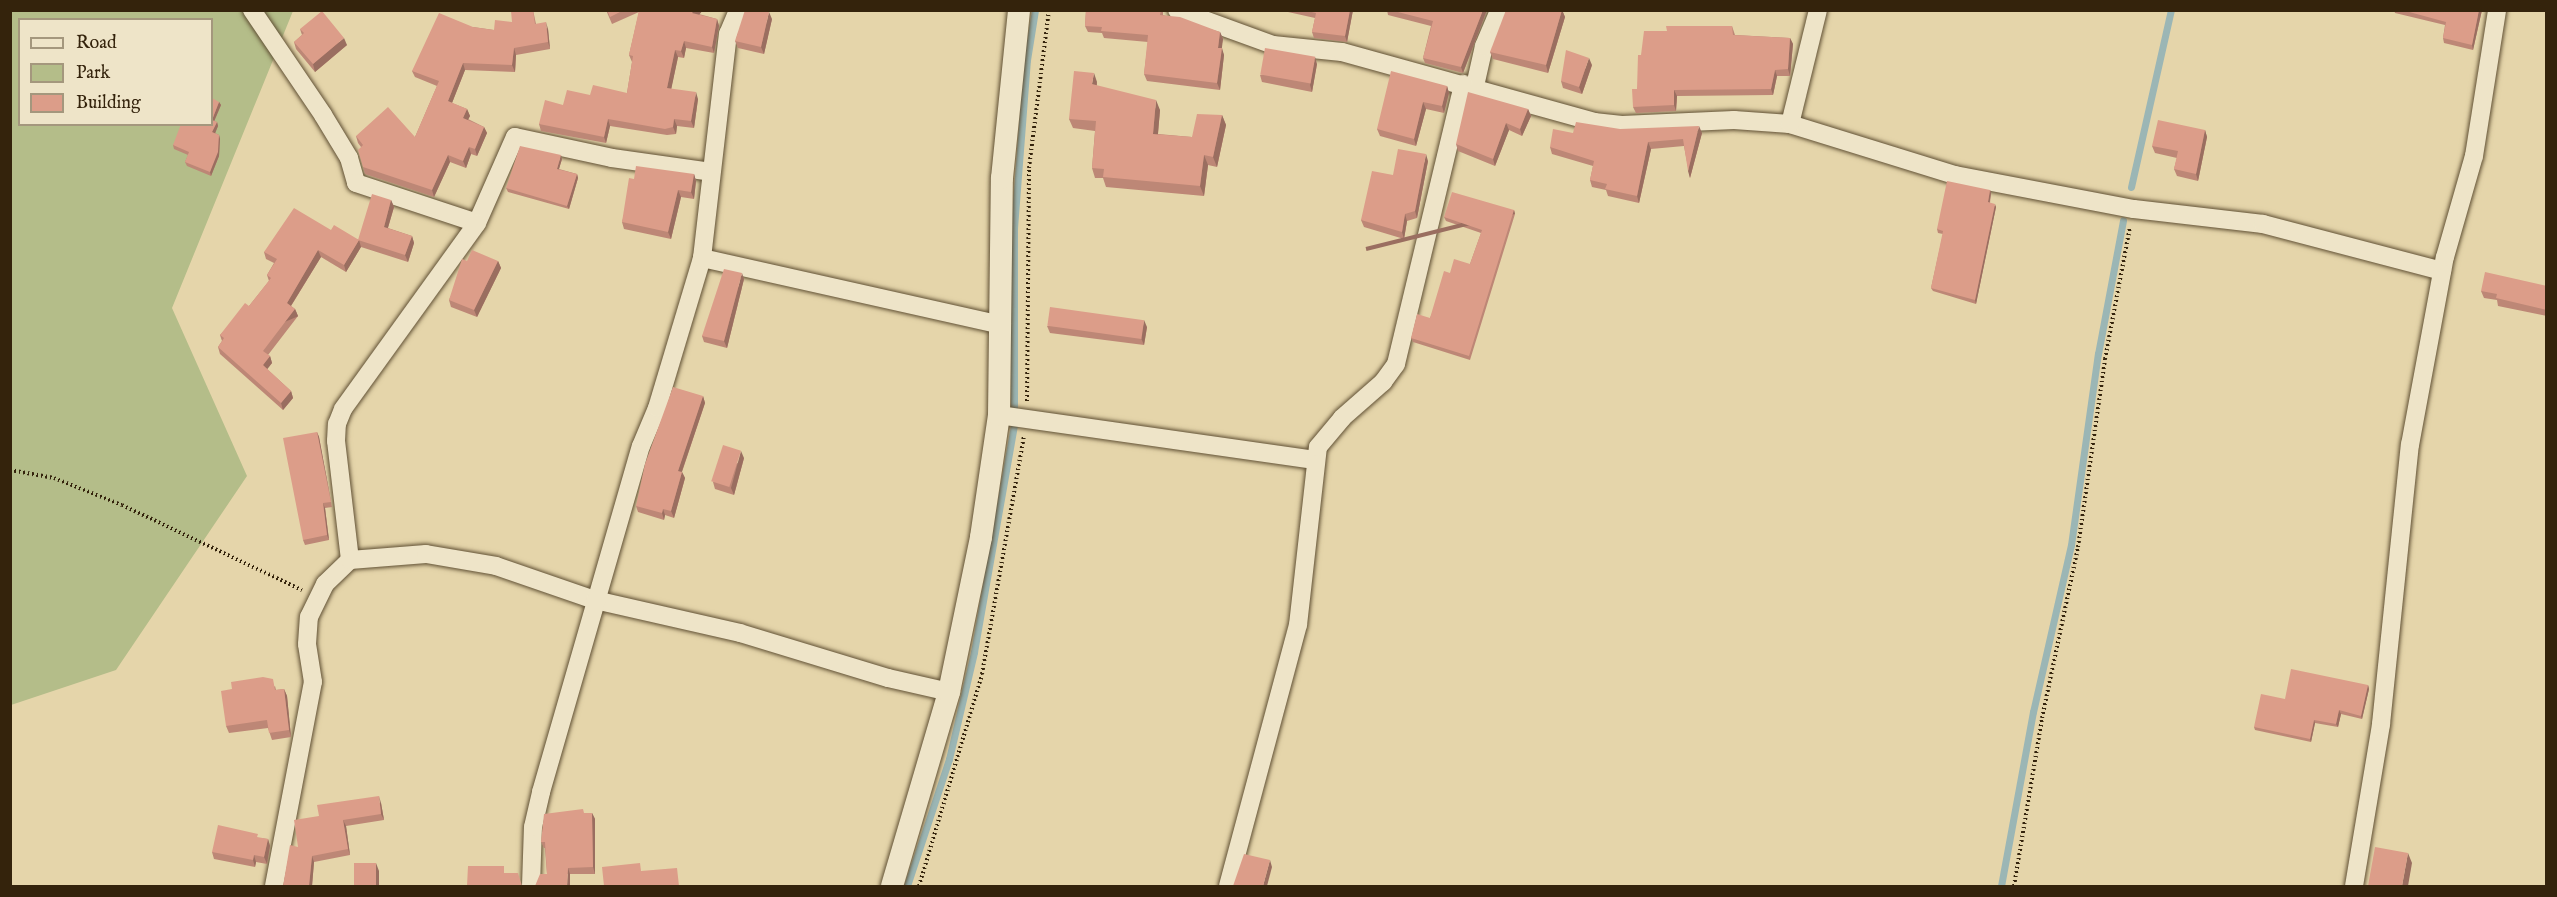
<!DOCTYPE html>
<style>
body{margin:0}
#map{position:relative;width:2557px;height:897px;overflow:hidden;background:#e5d5aa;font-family:"IM FELL English",serif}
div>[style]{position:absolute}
.green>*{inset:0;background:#b4bd89}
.stream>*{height:7px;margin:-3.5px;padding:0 3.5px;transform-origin:3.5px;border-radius:3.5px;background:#9bb6b5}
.path>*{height:4px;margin-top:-2px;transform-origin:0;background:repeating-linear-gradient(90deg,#34230c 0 1.5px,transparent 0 4.5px)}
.roads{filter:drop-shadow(0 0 2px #605034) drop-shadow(0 0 2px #605034)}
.minor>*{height:18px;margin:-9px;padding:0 9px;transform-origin:9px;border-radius:9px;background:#eee4c8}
.tertiary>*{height:22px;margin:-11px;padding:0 11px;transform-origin:11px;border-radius:11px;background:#eee4c8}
.wall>*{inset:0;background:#bd8776}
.shaded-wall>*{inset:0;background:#9a6e60;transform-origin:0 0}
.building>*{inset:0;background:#dc9d89;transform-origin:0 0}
span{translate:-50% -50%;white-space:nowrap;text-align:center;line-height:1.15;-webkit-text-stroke:4.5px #eee4c8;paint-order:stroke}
.frame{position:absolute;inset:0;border:12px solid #34230c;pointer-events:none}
.legend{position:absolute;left:18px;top:18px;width:195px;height:108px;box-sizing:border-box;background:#eee4c8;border:2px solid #a4977d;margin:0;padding:8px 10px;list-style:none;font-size:18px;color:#34230c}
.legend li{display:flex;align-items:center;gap:12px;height:30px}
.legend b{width:30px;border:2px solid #a4977d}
</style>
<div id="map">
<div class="green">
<div style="clip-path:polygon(evenodd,10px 11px,293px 11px,172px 308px,247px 476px,116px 670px,11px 705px,10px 11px,20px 20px,212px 20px,212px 124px,20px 124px,20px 20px)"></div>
</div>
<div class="stream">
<div style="left:2131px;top:187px;width:181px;rotate:-77.3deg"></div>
<div style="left:907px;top:886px;width:134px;rotate:-71.7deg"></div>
<div style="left:949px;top:759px;width:110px;rotate:-76.8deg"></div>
<div style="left:974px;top:652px;width:231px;rotate:-80deg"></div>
<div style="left:1014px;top:424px;width:196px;rotate:-90deg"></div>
<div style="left:1014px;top:228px;width:169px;rotate:-85.6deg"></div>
<div style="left:1027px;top:60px;width:51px;rotate:-80.9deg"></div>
<div style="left:2001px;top:886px;width:177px;rotate:-79.6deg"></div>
<div style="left:2033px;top:712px;width:171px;rotate:-77.2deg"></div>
<div style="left:2071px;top:545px;width:193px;rotate:-82deg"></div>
<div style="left:2098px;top:354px;width:136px;rotate:-79.4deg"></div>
</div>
<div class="path">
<div style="left:1027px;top:401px;width:233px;rotate:-89.5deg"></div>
<div style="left:1029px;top:168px;width:159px;rotate:-82.8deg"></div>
<div style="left:10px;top:470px;width:45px;rotate:10.3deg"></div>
<div style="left:54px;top:478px;width:73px;rotate:21.7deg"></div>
<div style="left:122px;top:505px;width:199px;rotate:25.3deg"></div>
<div style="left:919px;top:886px;width:221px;rotate:-73.4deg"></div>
<div style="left:982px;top:674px;width:242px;rotate:-80deg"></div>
<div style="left:2014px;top:886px;width:170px;rotate:-80.5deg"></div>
<div style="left:2042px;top:718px;width:175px;rotate:-78.1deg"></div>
<div style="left:2078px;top:547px;width:190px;rotate:-81.8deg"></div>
<div style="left:2105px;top:359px;width:134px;rotate:-79.3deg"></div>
</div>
<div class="roads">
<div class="minor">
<div style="left:252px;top:10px;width:127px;rotate:55.9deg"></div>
<div style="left:323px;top:115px;width:50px;rotate:58.8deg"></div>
<div style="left:349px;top:158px;width:26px;rotate:74deg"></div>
<div style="left:356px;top:183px;width:127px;rotate:18.3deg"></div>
<div style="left:477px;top:223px;width:94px;rotate:-66.2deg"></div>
<div style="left:515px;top:137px;width:99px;rotate:12.2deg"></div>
<div style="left:612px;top:158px;width:100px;rotate:8deg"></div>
<div style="left:1177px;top:10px;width:102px;rotate:20deg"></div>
<div style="left:1273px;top:45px;width:69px;rotate:5.8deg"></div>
<div style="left:1342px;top:52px;width:262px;rotate:15.5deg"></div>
<div style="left:1594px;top:122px;width:28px;rotate:6deg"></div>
<div style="left:1622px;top:125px;width:112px;rotate:-2.6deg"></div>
<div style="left:1734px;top:120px;width:56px;rotate:4.1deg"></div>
<div style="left:1790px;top:124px;width:173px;rotate:17.2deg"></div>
<div style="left:1955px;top:175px;width:182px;rotate:10.8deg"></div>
<div style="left:2134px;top:209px;width:130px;rotate:6.6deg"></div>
<div style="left:2263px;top:224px;width:185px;rotate:14.7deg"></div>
<div style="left:1475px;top:86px;width:41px;rotate:-77.3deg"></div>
<div style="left:1484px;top:46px;width:39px;rotate:-67deg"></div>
<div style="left:1790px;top:124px;width:117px;rotate:-76.2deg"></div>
<div style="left:702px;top:258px;width:307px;rotate:12.6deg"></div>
<div style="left:999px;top:415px;width:319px;rotate:8.1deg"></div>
<div style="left:350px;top:560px;width:120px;rotate:-96.7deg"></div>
<div style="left:336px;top:441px;width:17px;rotate:-87deg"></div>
<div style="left:337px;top:424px;width:16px;rotate:-68deg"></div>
<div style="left:343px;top:409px;width:229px;rotate:-54.2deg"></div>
<div style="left:274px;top:886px;width:208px;rotate:-79.2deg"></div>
<div style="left:313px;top:682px;width:38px;rotate:-99deg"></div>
<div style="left:307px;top:644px;width:27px;rotate:-86deg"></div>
<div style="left:309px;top:617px;width:37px;rotate:-64deg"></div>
<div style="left:325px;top:584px;width:35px;rotate:-44deg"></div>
<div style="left:350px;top:560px;width:76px;rotate:-4.5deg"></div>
<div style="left:426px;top:554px;width:71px;rotate:9.7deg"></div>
<div style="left:496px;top:566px;width:105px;rotate:19deg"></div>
<div style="left:595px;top:600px;width:149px;rotate:12.8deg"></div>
<div style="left:740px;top:633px;width:155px;rotate:16.9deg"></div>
<div style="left:888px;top:678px;width:63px;rotate:12.9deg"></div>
<div style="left:531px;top:886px;width:59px;rotate:-88.1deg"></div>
<div style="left:533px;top:827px;width:36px;rotate:-77deg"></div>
<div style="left:541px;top:792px;width:360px;rotate:-73.9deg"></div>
<div style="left:641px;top:446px;width:41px;rotate:-67.2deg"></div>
<div style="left:657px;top:408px;width:157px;rotate:-73.3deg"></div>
<div style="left:702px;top:258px;width:226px;rotate:-83.4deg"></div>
<div style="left:728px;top:34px;width:26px;rotate:-67deg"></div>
<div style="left:1228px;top:886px;width:270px;rotate:-75deg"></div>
<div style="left:1298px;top:625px;width:179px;rotate:-83.6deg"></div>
<div style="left:1318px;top:447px;width:38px;rotate:-50deg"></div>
<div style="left:1342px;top:418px;width:55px;rotate:-41.3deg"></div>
<div style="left:1383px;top:382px;width:22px;rotate:-54deg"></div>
<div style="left:1396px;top:364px;width:288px;rotate:-76.5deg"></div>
<div style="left:2354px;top:886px;width:164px;rotate:-80.5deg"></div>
<div style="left:2381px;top:724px;width:281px;rotate:-84.1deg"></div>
<div style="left:2410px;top:445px;width:191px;rotate:-79.5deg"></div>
<div style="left:2445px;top:257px;width:105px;rotate:-74deg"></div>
<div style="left:2474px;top:156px;width:148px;rotate:-81deg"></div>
</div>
<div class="tertiary">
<div style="left:892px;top:886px;width:202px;rotate:-73.6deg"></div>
<div style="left:949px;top:692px;width:158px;rotate:-78.3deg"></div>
<div style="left:981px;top:537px;width:123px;rotate:-81.6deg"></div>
<div style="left:999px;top:415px;width:237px;rotate:-89.3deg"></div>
<div style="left:1002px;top:178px;width:169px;rotate:-84.2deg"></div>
</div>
</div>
<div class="wall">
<div style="clip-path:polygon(515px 10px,533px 10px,536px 24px,548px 29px,550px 49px,516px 55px,515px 72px,465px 70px,452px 103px,467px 109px,470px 116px,468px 119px,484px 127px,487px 133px,477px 156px,471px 154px,466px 168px,450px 162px,434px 197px,365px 174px,363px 167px,361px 147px,358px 143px,356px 136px,415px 137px,437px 86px,415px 77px,412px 71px,473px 27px,494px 30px,512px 22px)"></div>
<div style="clip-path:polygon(606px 10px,703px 10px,699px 14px,717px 19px,719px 26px,714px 53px,686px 48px,684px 58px,678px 57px,671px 89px,698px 99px,694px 128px,677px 126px,676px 134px,667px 135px,610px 126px,606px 143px,541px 131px,539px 124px,563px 105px,590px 95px,627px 93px,632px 62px,629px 55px,639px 12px,612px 24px)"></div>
<div style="clip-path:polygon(1086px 10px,1163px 10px,1163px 15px,1220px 32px,1223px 39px,1221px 48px,1224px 55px,1220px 90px,1147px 81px,1144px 74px,1148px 42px,1104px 38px,1102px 33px,1088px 32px,1085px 26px)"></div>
<div style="clip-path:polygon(1279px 10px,1353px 10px,1347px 42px,1314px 38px,1312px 32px,1315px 18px)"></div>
<div style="clip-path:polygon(1387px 10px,1487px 10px,1463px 73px,1425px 63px,1423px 58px,1431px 26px,1388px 15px)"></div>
<div style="clip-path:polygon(1562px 10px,1565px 17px,1548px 73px,1493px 59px,1490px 52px)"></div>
<div style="clip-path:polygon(2394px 10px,2482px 10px,2473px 50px,2444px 43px,2443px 38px,2445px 25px,2395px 13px)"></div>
<div style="clip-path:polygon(772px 19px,764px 54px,738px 48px,735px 41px)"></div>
<div style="clip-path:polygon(1732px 26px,1735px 35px,1790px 38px,1793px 44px,1790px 76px,1777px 76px,1773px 95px,1677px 96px,1676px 111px,1636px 113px,1633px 107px,1637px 89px,1667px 31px)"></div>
<div style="clip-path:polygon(300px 29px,347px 45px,315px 72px,296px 49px,294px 42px,302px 35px)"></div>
<div style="clip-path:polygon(1317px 64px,1312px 92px,1262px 82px,1260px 75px)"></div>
<div style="clip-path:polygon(1592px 65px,1582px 94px,1563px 88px,1561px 81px)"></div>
<div style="clip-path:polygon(1097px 82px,1097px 86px,1160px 110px,1158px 134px,1192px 137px,1222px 115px,1226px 125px,1217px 167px,1208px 165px,1204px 196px,1106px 187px,1103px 178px,1095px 178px,1092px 168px,1095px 131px,1073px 128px,1069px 119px)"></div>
<div style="clip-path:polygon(1447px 86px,1449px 93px,1444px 113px,1426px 109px,1416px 146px,1380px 136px,1377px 129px)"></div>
<div style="clip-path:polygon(219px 102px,221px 105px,214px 121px,217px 122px,218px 126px,215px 133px,219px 135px,220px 139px,219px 156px,211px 176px,187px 166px,185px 162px,188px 155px,174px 149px,173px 145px)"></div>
<div style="clip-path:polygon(1528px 109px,1531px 116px,1522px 136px,1509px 130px,1495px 166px,1458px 151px,1456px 144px)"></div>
<div style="clip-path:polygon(2205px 130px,2207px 137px,2198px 181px,2177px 176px,2174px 169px,2177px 158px,2155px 153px,2152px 146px)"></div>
<div style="clip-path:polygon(1573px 133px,1702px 133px,1690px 178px,1684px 146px,1651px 149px,1639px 203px,1608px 196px,1606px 190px,1592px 187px,1590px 180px,1593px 166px,1552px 154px,1550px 147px)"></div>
<div style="clip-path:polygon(562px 159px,559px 169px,577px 174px,578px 178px,569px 209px,508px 192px,506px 188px)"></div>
<div style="clip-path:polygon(1428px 161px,1417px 218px,1407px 221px,1404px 239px,1364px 227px,1361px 220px,1393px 175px)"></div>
<div style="clip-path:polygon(694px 174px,696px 181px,694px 199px,681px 197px,671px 239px,624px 229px,622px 222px,634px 179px)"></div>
<div style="clip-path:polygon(1990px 190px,1991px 193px,1990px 203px,1996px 207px,1976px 304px,1933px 291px,1931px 288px,1943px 234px,1938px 233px,1937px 229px)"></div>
<div style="clip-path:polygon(391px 200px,394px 207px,388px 228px,412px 236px,414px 243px,408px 262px,361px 247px,346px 272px,321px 257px,291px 306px,295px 309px,298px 316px,268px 355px,270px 356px,272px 363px,267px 369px,291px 391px,293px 398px,283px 410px,220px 354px,218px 347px,222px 341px,220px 335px,249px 306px,269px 281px,267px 275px,274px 263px,266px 259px,264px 252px,331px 230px,359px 240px)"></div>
<div style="clip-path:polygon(1514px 210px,1515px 214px,1470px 360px,1413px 342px,1411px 338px,1430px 318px,1450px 273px,1470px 264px,1481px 233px,1446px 221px,1444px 217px)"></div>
<div style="clip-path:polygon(467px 261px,498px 261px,501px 268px,477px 317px,451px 307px,449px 300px)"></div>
<div style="clip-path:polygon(744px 279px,727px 348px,704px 342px,702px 336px)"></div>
<div style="clip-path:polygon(2547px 286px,2547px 316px,2498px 306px,2497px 300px,2484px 298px,2481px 291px)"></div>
<div style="clip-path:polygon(1047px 326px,1147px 327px,1144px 345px,1050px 333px)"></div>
<div style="clip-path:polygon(703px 396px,705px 403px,682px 472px,685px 478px,674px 518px,665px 515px,664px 520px,638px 512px,636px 506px)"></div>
<div style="clip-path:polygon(317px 432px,319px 437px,332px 507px,325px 508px,329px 540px,305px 545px,303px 540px)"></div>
<div style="clip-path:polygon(744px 458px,734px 495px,715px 489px,713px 482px)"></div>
<div style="clip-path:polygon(2368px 685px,2369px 689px,2362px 719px,2341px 714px,2338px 727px,2315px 723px,2311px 742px,2255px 730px,2254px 727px,2285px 699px)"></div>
<div style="clip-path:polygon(275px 686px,276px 690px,284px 689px,287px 696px,291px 737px,272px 740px,268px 728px,229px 733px,226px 726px)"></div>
<div style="clip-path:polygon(381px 803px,384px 820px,346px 826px,350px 855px,314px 862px,312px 886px,283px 886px,298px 847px,319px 816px)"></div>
<div style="clip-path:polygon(585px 813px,592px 813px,595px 819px,595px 874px,547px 874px,545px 848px,544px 848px,541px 842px)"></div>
<div style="clip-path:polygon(259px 838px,268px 839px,270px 846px,267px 864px,256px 862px,255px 867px,214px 859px,212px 852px)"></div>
</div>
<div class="shaded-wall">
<div style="clip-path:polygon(694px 10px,703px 10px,695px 20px,692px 13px)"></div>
<div style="clip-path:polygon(1350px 10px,1353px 10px,1347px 42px,1345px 36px)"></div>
<div style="clip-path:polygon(1483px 10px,1487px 10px,1463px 73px,1461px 67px)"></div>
<div style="clip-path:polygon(1562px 10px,1565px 17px,1548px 73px,1546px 65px)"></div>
<div style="clip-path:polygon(2479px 10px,2482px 10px,2473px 50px,2472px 45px)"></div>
<div style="clip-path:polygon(769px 12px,772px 19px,764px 54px,761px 47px)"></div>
<div style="clip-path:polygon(717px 19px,719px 26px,714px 53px,712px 47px)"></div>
<div style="clip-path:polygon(546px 22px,548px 29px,550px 49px,548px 42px)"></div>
<div style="clip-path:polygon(1220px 32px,1223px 39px,1221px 55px,1218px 48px)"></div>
<div style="clip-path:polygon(344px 38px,347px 45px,315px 72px,313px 64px)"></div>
<div style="clip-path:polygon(1790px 38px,1793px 44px,1790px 76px,1788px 69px)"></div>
<div style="clip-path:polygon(684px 41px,686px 48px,684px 58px,681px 51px)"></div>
<div style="clip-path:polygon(514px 48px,516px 55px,515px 72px,512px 65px)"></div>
<div style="clip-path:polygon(1222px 48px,1224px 55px,1220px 90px,1217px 83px)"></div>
<div style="clip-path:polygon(675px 50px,678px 57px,670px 95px,667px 88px)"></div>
<div style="clip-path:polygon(1315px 57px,1317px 64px,1312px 92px,1310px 85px)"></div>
<div style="clip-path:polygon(1589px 58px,1592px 65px,1582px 94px,1579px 87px)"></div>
<div style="clip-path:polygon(463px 63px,465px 70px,450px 108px,448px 101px)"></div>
<div style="clip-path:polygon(1775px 70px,1777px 76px,1773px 95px,1771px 89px)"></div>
<div style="clip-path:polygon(1094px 73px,1097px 82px,1095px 94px,1092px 84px)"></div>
<div style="clip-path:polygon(1447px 86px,1449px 93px,1444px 113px,1442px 106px)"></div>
<div style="clip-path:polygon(1674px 90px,1677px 96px,1676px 111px,1674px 105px)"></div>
<div style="clip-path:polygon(696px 92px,698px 99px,694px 128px,691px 121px)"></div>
<div style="clip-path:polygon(1156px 100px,1160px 110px,1157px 144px,1153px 134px)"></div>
<div style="clip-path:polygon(219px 102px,221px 105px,213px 124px,212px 120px)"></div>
<div style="clip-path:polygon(1423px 102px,1426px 109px,1416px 146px,1414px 139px)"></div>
<div style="clip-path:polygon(467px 109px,470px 116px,466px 124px,463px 118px)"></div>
<div style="clip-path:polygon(1528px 109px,1531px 116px,1522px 136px,1520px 129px)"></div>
<div style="clip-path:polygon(1222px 115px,1226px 125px,1217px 167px,1213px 157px)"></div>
<div style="clip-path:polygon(608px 119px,610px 126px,606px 143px,604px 137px)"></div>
<div style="clip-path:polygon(674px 119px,677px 126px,676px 134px,673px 127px)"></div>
<div style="clip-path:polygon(217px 122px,218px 126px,214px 136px,212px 132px)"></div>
<div style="clip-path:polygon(1506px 123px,1509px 130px,1495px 166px,1493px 159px)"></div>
<div style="clip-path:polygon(1699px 126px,1702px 133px,1690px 178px,1688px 171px)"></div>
<div style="clip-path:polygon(484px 127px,487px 133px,477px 156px,475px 149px)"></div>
<div style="clip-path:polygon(2205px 130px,2207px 137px,2198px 181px,2196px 174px)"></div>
<div style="clip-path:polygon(219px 135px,220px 139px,219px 156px,211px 176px,210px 172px)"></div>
<div style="clip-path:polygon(1648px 142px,1651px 149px,1639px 203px,1637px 196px)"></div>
<div style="clip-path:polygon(469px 147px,471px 154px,466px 168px,463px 161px)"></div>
<div style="clip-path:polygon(1426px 154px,1428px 161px,1417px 218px,1415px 211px)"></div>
<div style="clip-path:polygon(448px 155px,450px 162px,434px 197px,432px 190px)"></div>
<div style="clip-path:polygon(561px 155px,562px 159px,558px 172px,557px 169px)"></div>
<div style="clip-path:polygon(1204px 155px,1208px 165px,1204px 196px,1200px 186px)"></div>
<div style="clip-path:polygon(577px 174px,578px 178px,569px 209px,567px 206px)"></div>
<div style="clip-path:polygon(694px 174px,696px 181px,694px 199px,691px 192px)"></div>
<div style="clip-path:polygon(678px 190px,681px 197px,671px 239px,668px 232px)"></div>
<div style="clip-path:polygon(1990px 190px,1991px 193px,1989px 206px,1988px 202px)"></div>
<div style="clip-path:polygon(391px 200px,394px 207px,386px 234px,384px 227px)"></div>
<div style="clip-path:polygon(1995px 204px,1996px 207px,1976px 304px,1975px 300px)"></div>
<div style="left:1514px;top:210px;width:4px;height:153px;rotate:76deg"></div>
<div style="clip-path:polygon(1405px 214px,1407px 221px,1404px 239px,1402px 232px)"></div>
<div style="clip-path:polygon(412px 236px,414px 243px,408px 262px,405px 255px)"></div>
<div style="clip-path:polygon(359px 240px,361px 247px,346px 272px,344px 265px)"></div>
<div style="clip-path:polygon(318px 250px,321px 257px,289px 309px,287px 303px)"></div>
<div style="clip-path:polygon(498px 261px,501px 268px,477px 317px,474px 310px)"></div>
<div style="clip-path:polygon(742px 273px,744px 279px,727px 348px,724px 341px)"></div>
<div style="left:295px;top:309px;width:8px;height:53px;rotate:67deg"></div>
<div style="clip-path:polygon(1144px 320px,1147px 327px,1144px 345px,1141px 338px)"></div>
<div style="clip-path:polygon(270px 356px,272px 363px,265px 372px,263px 365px)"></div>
<div style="clip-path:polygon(291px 391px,293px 398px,283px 410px,281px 403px)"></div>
<div style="clip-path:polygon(703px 396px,705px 403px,680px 477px,678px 471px)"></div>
<div style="clip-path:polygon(317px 432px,319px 437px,332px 507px)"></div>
<div style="clip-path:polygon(741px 451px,744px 458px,734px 495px,731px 488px)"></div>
<div style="clip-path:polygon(682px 472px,685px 478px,674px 518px,671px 511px)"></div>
<div style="clip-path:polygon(323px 503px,325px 508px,329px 540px,327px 535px)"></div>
<div style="clip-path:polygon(663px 509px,665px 515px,664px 520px,662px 513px)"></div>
<div style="clip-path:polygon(2368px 685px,2369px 689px,2362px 719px,2361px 716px)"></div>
<div style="clip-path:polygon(284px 689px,287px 696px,291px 737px,289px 730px)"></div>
<div style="clip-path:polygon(2339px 710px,2341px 714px,2338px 727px,2336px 724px)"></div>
<div style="clip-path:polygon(2314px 720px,2315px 723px,2311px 742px,2310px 739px)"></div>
<div style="clip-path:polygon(379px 796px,381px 803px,384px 820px,381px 814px)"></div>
<div style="clip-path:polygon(592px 813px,595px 819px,595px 874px,593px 867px)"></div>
<div style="clip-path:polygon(343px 820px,346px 826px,350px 855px,348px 849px)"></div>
<div style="clip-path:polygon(268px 839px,270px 846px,267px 864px,264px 857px)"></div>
<div style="clip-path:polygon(2408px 853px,2412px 863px,2408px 886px,2402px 886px)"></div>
<div style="clip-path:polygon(254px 855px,256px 862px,255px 867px,253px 860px)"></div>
<div style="clip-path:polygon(312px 856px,314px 862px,312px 886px,309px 886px)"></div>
<div style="clip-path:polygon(1270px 860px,1272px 867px,1267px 886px,1263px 886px)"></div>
<div style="clip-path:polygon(376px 863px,379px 871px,379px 886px,376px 886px)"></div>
<div style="clip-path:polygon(568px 868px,570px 874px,570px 886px,567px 886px)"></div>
</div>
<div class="building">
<div style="clip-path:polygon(515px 10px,533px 10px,535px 24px,546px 22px,548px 42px,514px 48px,512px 65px,463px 63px,448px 101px,467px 109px,463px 118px,484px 127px,475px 149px,469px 147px,463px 161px,448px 155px,432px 190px,363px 167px,358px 150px,363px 145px,356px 136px,388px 107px,415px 137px,439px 81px,412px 71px,439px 13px,473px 27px,494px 30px,495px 20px,512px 22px,511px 11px)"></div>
<div style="clip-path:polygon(607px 10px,624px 10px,610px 17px)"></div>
<div style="clip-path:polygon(639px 10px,694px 10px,692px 13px,717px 19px,712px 47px,684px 41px,681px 51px,675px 50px,667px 88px,696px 92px,691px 121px,674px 119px,673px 127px,665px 129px,608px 119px,604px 137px,539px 124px,545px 100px,563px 105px,567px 90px,590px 95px,593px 85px,627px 93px,633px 56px,629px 55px)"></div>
<div style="clip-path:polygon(745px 10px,764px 10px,769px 12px,761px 47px,735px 41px)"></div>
<div style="clip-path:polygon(1086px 10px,1161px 10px,1160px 15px,1180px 17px,1220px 32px,1218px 48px,1222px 48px,1217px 83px,1144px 74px,1148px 35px,1101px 31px,1102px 27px,1085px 26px)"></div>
<div style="clip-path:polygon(1303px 10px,1350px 10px,1345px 36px,1312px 32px,1316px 13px)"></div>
<div style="clip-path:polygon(1390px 10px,1483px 10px,1461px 67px,1423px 58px,1433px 21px)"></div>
<div style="clip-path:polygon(1506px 10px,1562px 10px,1546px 65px,1490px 52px)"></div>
<div style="clip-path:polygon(2402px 10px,2479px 10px,2472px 45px,2443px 38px,2446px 22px)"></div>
<div style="clip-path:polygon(322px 11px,344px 38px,313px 64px,294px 42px,304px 33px,300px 29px)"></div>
<div style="clip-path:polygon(1666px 26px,1732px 26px,1733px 35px,1790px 38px,1788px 69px,1775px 70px,1771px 89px,1674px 90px,1674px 105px,1633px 107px,1632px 89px,1637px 89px,1638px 55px,1641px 55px,1644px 31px,1667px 31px)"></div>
<div style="left:1265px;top:48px;width:51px;height:27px;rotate:10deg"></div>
<div style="clip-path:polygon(1566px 50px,1589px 58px,1579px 87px,1561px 81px)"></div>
<div style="clip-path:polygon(1074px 71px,1094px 73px,1092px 84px,1156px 100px,1153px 134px,1192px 137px,1197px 114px,1222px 115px,1213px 157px,1204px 155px,1200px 186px,1103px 177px,1104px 169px,1092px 168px,1096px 121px,1069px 119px)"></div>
<div style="clip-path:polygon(1391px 71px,1447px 86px,1442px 106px,1423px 102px,1414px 139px,1377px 129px)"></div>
<div style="clip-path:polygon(1468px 92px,1528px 109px,1520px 129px,1506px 123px,1493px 159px,1456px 144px)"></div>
<div style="clip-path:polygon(212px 98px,219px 102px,212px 120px)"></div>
<div style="clip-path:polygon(212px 120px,217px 122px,212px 132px,219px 135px,218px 152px,210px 172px,185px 162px,189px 152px,173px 145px,181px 124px,212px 124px)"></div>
<div style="clip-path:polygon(2158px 120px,2205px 130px,2196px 174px,2174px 169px,2178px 151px,2152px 146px)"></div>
<div style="clip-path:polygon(1576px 122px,1620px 129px,1699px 126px,1688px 171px,1683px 139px,1648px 142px,1637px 196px,1605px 189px,1607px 184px,1590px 180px,1594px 161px,1550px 147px,1553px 129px,1573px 133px)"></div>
<div style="clip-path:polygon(520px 146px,561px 155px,557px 169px,577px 174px,567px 206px,506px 188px)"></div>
<div style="clip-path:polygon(1398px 149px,1426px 154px,1415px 211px,1405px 214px,1402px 232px,1361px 220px,1372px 171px,1393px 175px)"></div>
<div style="clip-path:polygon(636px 166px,694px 174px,691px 192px,678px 190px,668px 232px,622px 222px,629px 178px,634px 179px)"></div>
<div style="clip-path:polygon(1947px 181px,1990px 190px,1988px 202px,1995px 204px,1975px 300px,1931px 288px,1943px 231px,1937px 229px)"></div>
<div style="clip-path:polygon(1452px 192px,1514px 210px,1469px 356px,1411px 338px,1417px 314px,1430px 318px,1444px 271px,1450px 273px,1454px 259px,1470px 264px,1482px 230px,1444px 217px)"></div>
<div style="clip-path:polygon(372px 194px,391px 200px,384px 227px,412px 236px,405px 255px,358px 240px)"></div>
<div style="clip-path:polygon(294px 208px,331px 230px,334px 225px,359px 240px,344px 265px,318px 250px,287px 303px,295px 309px,263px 351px,270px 356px,263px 365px,291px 391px,281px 403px,218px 347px,224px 338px,220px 335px,245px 303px,249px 306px,271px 278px,267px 275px,277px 259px,264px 252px)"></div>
<div style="clip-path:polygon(472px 250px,498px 261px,474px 310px,449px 300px,462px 259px,467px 261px)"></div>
<div style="clip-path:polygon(724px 269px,742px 273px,724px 341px,702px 336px)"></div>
<div style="clip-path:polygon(2485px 272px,2547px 286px,2547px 310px,2496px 298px,2497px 294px,2481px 291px)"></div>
<div style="left:1050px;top:307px;width:95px;height:19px;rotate:8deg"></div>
<div style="clip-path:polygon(673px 387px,703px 396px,678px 471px,682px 472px,671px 511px,663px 509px,662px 513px,636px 506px,645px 464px)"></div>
<div style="clip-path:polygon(317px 432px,331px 502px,323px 503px,327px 535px,303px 540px,283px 438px)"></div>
<div style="left:723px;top:445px;width:19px;height:38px;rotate:18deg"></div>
<div style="clip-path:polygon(2291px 669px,2368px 685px,2361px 716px,2339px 710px,2336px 724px,2314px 720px,2310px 739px,2254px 727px,2261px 694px,2285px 699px)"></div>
<div style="clip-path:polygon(263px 677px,273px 679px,275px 690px,284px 689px,289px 730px,269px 733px,267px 720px,226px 726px,221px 691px,232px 689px,231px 682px)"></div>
<div style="clip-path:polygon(379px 796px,381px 814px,343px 820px,348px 849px,312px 856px,309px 886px,283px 886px,290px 845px,298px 847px,294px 820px,319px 816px,317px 805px)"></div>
<div style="clip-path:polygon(583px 809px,584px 813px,592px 813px,593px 867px,568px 868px,567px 886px,535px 886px,540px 874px,547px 874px,545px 842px,541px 842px,544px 814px)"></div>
<div style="clip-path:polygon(218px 825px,258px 834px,257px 837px,268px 839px,264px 857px,254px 855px,253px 860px,212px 852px)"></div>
<div style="clip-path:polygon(2375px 847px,2408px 853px,2402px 886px,2368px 886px)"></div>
<div style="clip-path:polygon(1244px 854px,1270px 860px,1263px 886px,1233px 886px)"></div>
<div style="left:376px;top:863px;width:23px;height:22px;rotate:90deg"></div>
<div style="clip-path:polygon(640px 863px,641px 871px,677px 868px,679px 886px,604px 886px,602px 867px)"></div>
<div style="clip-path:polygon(468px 866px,504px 866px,504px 873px,518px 873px,522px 886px,467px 886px)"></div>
</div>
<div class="frame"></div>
<ul class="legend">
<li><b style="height:8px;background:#eee4c8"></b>Road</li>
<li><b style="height:16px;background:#b4bd89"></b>Park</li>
<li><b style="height:16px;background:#dc9d89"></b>Building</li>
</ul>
</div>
